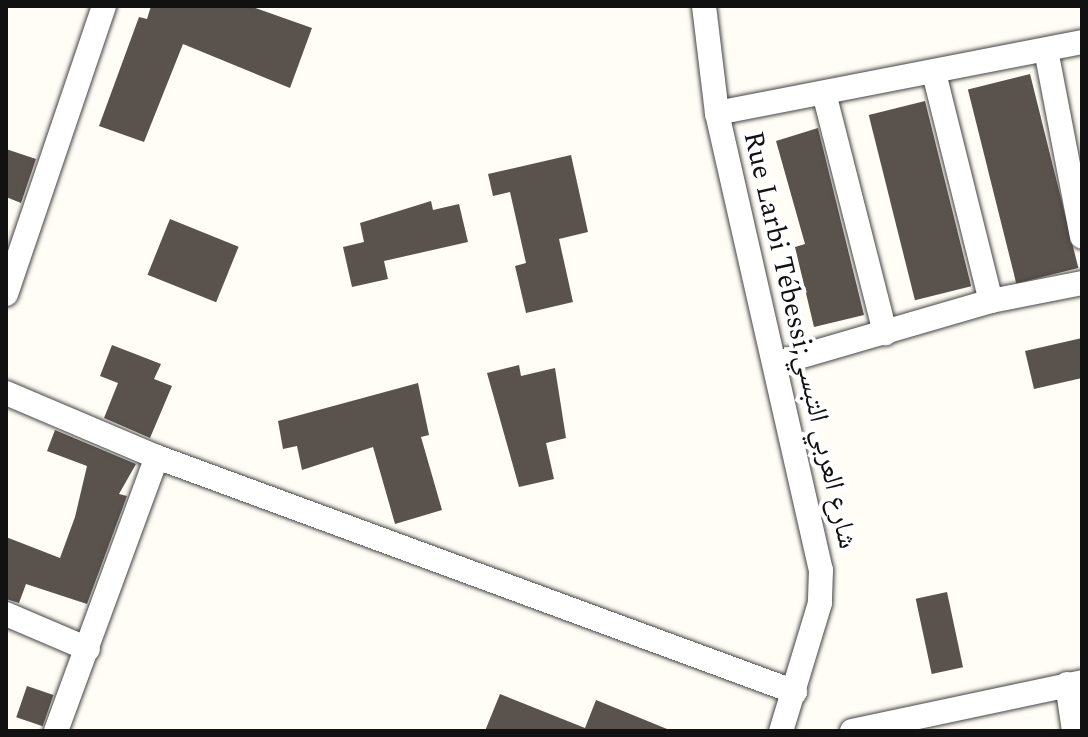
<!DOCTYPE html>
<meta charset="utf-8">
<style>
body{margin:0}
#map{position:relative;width:1088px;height:737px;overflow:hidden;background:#fffdf5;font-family:Spectral,"Noto Naskh Arabic",serif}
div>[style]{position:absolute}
.building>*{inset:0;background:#5a524d;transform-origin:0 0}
.roads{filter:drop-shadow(0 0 2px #444) drop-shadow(0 0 2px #444)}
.minor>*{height:24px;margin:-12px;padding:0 12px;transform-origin:12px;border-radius:12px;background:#fff}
span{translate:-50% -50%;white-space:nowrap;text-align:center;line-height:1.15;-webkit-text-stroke:8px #fff;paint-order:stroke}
.street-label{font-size:28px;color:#111}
.frame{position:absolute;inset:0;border:8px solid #111;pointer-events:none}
</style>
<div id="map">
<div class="building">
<div style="clip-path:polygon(151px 6px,250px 6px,312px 28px,290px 88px,183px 44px,144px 142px,99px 126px,139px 17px,147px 19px)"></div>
<div style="left:1030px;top:74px;width:200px;height:64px;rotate:76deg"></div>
<div style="left:925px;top:101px;width:191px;height:58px;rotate:76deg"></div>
<div style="clip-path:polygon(818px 128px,864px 315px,814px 327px,795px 247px,805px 244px,776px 141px)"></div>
<div style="clip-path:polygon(6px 149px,36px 159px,21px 203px,6px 197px)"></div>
<div style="clip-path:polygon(571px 155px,588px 232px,559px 239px,573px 302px,526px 313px,515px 266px,526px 263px,510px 192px,493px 196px,488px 174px)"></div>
<div style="clip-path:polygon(431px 201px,433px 210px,459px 204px,468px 242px,384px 261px,388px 279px,352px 287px,343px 247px,364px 242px,360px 223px)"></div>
<div style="left:170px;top:219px;width:74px;height:60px;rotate:22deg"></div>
<div style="clip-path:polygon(1082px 338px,1082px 378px,1034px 389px,1025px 351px)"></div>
<div style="clip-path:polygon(112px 345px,161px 364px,154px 379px,172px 386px,150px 438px,104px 418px,118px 383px,100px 376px)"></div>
<div style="clip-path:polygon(519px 365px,521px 376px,555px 368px,566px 438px,546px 443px,554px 479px,519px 487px,487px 373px)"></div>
<div style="clip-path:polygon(418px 383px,429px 435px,421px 437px,442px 510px,395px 524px,373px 447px,302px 470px,297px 446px,283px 449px,278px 421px)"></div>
<div style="clip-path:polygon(55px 430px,136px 464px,119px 494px,127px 496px,87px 604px,26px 584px,19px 603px,6px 599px,6px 537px,60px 558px,75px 517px,87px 466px,47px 451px)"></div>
<div style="left:947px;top:592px;width:77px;height:32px;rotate:78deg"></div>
<div style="left:27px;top:686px;width:28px;height:33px;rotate:19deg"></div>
<div style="clip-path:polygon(500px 694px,585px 728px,596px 700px,672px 731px,485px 731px)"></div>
</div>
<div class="roads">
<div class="minor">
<div style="left:704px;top:6px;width:108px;rotate:83.1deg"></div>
<div style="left:717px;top:113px;width:469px;rotate:77.2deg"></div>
<div style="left:821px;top:570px;width:33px;rotate:92deg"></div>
<div style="left:820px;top:603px;width:134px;rotate:106.9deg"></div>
<div style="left:1046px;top:50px;width:190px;rotate:79.1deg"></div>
<div style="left:934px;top:73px;width:235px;rotate:76deg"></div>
<div style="left:824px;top:93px;width:248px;rotate:75.7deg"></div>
<div style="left:717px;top:113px;width:372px;rotate:-11deg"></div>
<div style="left:6px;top:294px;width:304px;rotate:-71.2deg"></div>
<div style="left:778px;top:363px;width:222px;rotate:-16.2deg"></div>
<div style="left:991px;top:301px;width:93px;rotate:-11.2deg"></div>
<div style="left:6px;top:393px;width:164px;rotate:23deg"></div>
<div style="left:157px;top:457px;width:680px;rotate:20.22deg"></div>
<div style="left:6px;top:614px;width:89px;rotate:23.1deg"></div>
<div style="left:1067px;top:684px;width:48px;rotate:81.5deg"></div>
<div style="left:56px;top:731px;width:292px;rotate:-69.8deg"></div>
<div style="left:852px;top:731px;width:235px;rotate:-12deg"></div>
</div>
</div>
<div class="street-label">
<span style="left:800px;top:340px;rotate:77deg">Rue Larbi Tébessi;شارع العربي التبسي</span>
</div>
<div class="frame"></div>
</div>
